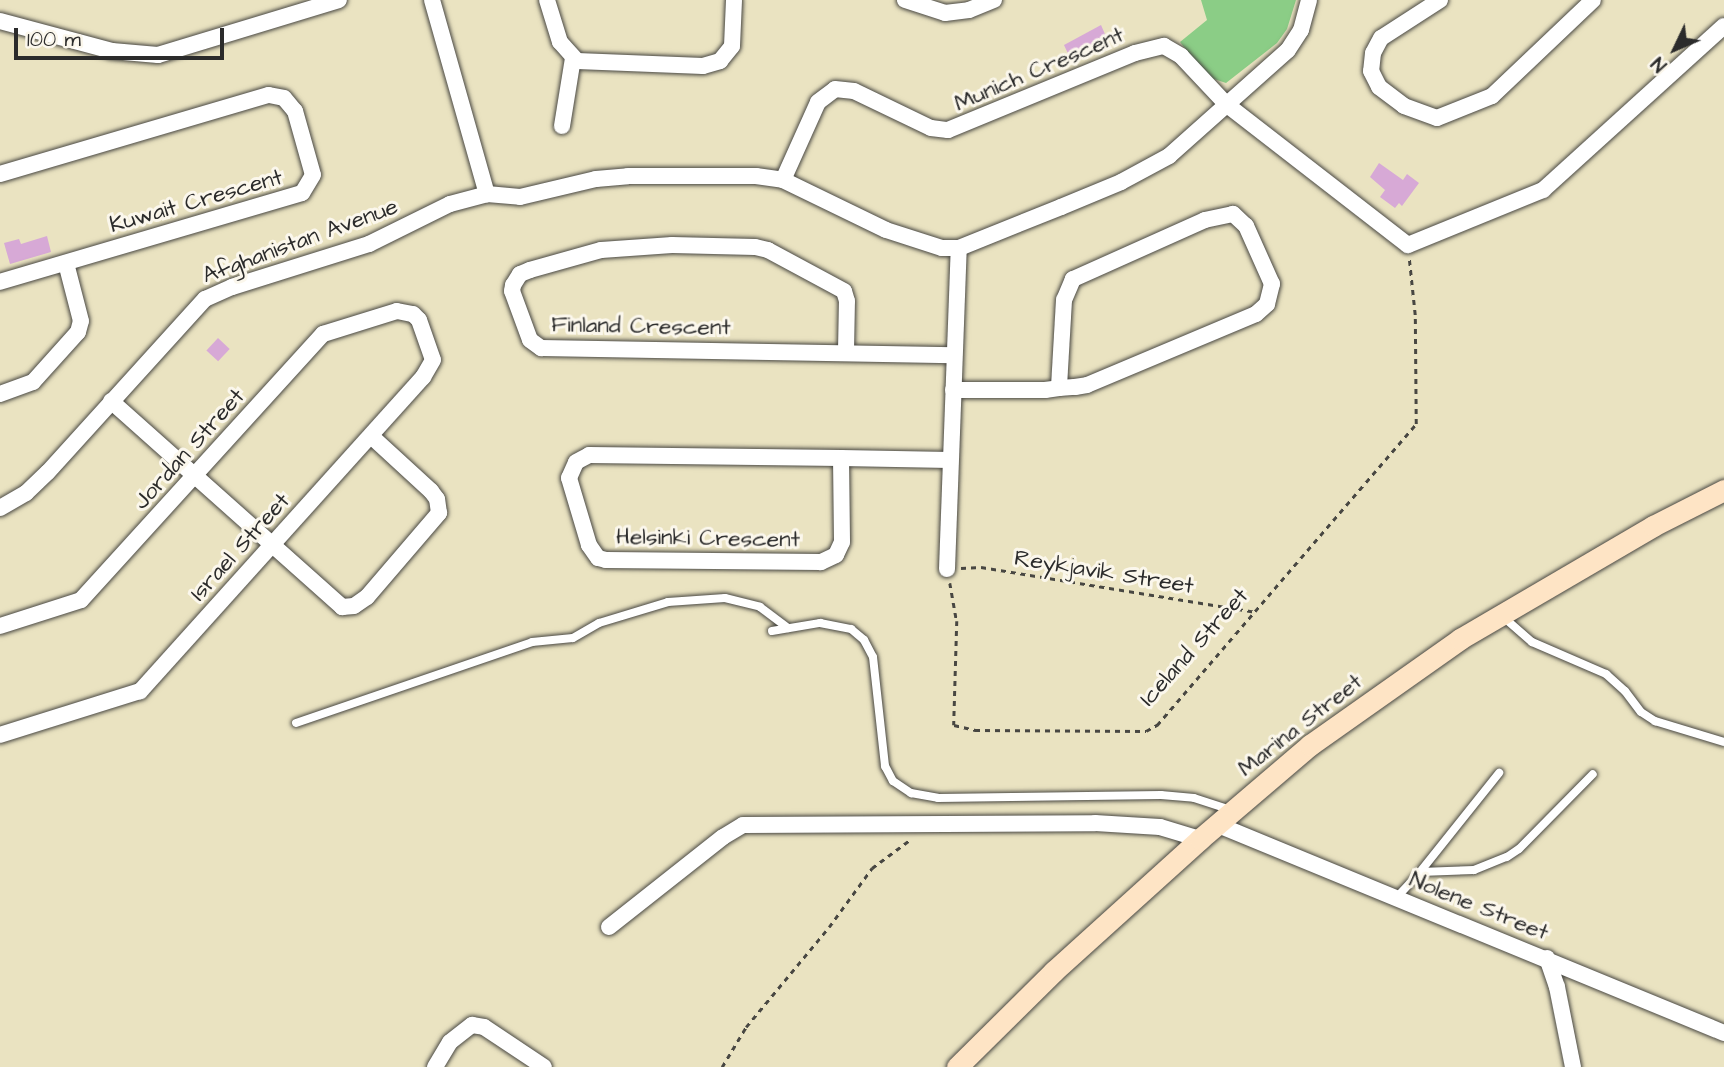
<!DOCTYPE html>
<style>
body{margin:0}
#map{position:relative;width:1724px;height:1067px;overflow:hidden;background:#eae3c1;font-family:"Architects Daughter",sans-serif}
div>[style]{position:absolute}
.green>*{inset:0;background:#8bcd86}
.building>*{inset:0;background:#d7a9d6;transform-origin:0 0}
.path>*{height:2.5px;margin-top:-1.25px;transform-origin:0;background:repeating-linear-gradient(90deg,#484742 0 5px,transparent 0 10px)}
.roads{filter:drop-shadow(0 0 2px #484742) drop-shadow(0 0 2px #484742)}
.lane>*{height:8px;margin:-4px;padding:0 4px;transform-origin:4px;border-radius:4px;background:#fff}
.street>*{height:16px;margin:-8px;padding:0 8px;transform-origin:8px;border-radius:8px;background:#fff}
.secondary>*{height:21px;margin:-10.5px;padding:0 10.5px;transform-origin:10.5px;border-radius:10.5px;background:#fee4c5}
span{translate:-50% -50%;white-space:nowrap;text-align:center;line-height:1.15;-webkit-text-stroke:6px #fbf7ec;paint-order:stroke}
.street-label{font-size:23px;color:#2b2b2b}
.north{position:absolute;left:1640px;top:14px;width:70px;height:70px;-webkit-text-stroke:5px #fbf7ec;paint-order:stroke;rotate:226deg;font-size:19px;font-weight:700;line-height:28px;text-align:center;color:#2b2b2b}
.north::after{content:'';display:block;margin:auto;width:24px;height:32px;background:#2b2b2b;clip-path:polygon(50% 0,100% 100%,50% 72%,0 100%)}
.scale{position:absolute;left:14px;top:28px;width:210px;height:32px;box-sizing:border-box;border:4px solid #2b2b2b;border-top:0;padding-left:9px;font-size:21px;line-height:24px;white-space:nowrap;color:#2b2b2b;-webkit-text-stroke:5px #fbf7ec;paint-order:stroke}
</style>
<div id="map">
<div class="green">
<div style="clip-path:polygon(1201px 0,1296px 0,1287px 29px,1277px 43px,1226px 83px,1208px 77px,1180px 42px,1207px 20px)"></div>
</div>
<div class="building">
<div style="clip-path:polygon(1101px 25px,1108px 41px,1106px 44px,1071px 60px,1064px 45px)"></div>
<div style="clip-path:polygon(1379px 163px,1403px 180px,1407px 174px,1419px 183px,1402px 206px,1399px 203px,1395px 208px,1380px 197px,1385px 190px,1370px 177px)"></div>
<div style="clip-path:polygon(47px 236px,51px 252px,10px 264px,4px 243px,19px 239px,21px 244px)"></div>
<div style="left:218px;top:338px;width:16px;height:17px;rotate:43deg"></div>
</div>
<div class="path">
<div style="left:961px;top:568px;width:20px;rotate:-3deg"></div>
<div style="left:981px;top:567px;width:279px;rotate:9.3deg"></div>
<div style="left:950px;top:583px;width:39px;rotate:80deg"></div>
<div style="left:957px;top:621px;width:104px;rotate:91.7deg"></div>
<div style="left:954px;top:725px;width:22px;rotate:13deg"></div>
<div style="left:975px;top:730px;width:171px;rotate:0.3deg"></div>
<div style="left:1146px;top:731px;width:13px;rotate:-29deg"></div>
<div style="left:1157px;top:725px;width:397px;rotate:-49.3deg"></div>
<div style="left:1416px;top:424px;width:109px;rotate:-90.5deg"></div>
<div style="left:1415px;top:315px;width:57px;rotate:-96deg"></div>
<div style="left:722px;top:1067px;width:47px;rotate:-59deg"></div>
<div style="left:746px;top:1027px;width:130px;rotate:-50.3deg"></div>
<div style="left:829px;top:927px;width:73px;rotate:-53.9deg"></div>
<div style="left:872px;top:868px;width:49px;rotate:-36.6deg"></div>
</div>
<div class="roads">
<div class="lane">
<div style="left:1501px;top:615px;width:41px;rotate:41.1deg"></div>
<div style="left:1532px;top:642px;width:81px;rotate:23.4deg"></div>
<div style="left:1606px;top:674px;width:25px;rotate:42deg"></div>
<div style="left:1625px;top:691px;width:26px;rotate:53deg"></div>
<div style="left:1641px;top:712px;width:17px;rotate:33deg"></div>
<div style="left:1655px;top:721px;width:72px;rotate:16.9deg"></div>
<div style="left:772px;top:631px;width:49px;rotate:-9.5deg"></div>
<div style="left:820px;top:623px;width:32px;rotate:11deg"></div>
<div style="left:851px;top:629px;width:17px;rotate:40deg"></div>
<div style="left:864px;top:640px;width:19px;rotate:62deg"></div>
<div style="left:873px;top:657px;width:110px;rotate:83.7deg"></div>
<div style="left:885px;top:766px;width:17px;rotate:62deg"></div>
<div style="left:893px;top:781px;width:22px;rotate:34deg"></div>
<div style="left:911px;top:793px;width:27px;rotate:10deg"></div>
<div style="left:938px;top:798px;width:223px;rotate:-0.8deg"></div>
<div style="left:1161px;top:795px;width:33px;rotate:5deg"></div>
<div style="left:1194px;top:798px;width:38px;rotate:18deg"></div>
<div style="left:296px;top:723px;width:250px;rotate:-18.9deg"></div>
<div style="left:532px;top:642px;width:41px;rotate:-5.6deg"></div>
<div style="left:573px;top:638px;width:30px;rotate:-30deg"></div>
<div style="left:599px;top:623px;width:72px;rotate:-16.9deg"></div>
<div style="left:668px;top:602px;width:57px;rotate:-4deg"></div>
<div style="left:725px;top:598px;width:36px;rotate:14deg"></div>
<div style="left:760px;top:607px;width:35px;rotate:37deg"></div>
<div style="left:1420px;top:872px;width:127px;rotate:-51.4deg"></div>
<div style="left:1397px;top:897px;width:34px;rotate:-47deg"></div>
<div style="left:1420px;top:872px;width:54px;rotate:-2.1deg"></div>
<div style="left:1474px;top:870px;width:35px;rotate:-22deg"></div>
<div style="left:1507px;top:857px;width:14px;rotate:-34deg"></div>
<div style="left:1519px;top:849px;width:105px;rotate:-45.4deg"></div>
</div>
<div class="street">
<div style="left:432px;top:0;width:202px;rotate:74.2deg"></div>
<div style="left:487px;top:194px;width:33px;rotate:5deg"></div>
<div style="left:520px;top:197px;width:78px;rotate:-13.3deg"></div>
<div style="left:596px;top:179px;width:32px;rotate:-5deg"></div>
<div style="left:628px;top:176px;width:128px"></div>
<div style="left:756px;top:176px;width:27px;rotate:8deg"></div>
<div style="left:783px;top:180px;width:114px;rotate:25.9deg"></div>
<div style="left:886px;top:230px;width:59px;rotate:17.8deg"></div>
<div style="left:942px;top:248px;width:17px"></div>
<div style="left:959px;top:248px;width:110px;rotate:-21.9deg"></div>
<div style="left:1061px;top:207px;width:65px;rotate:-22.6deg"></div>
<div style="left:1121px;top:182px;width:55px;rotate:-28.4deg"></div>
<div style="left:1169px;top:156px;width:159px;rotate:-41.7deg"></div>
<div style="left:1288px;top:50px;width:24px;rotate:-57deg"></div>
<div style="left:1301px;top:30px;width:31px;rotate:-75deg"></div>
<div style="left:547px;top:0;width:44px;rotate:72.8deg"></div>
<div style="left:560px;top:42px;width:25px;rotate:48deg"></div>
<div style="left:577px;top:61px;width:126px;rotate:2.3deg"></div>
<div style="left:703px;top:66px;width:18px;rotate:-16deg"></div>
<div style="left:720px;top:61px;width:19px;rotate:-51deg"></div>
<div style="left:732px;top:46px;width:46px;rotate:-87.5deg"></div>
<div style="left:905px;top:0;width:42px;rotate:18deg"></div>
<div style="left:945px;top:13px;width:24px;rotate:-7deg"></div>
<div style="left:969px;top:10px;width:27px;rotate:-22deg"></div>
<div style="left:1440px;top:0;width:70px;rotate:147.2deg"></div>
<div style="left:1381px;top:38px;width:17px;rotate:118deg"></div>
<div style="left:1373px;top:53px;width:18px;rotate:96deg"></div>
<div style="left:1371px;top:71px;width:18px;rotate:63deg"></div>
<div style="left:1379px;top:87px;width:31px;rotate:37deg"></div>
<div style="left:1404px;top:106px;width:35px;rotate:20deg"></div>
<div style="left:1437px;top:118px;width:59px;rotate:-21.8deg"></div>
<div style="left:1492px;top:96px;width:139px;rotate:-43.5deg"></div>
<div style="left:0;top:21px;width:116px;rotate:15deg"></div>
<div style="left:112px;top:51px;width:46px;rotate:5deg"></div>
<div style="left:158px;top:55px;width:189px;rotate:-16.9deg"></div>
<div style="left:562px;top:126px;width:69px;rotate:-80.8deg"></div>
<div style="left:0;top:174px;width:280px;rotate:-16.4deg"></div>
<div style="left:269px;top:95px;width:15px;rotate:11deg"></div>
<div style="left:284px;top:98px;width:17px;rotate:50deg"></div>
<div style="left:295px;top:111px;width:66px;rotate:74.3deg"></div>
<div style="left:313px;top:175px;width:21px;rotate:121deg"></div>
<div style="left:302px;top:193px;width:315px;rotate:163.6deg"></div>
<div style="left:783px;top:180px;width:85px;rotate:-65.8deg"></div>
<div style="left:818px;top:102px;width:21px;rotate:-37deg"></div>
<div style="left:835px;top:89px;width:19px;rotate:6deg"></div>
<div style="left:854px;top:91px;width:85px;rotate:25.7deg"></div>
<div style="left:931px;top:128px;width:17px;rotate:7deg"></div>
<div style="left:948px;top:130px;width:202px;rotate:-22.4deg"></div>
<div style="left:1135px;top:53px;width:30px;rotate:-14deg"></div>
<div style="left:1164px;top:46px;width:20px;rotate:30deg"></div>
<div style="left:1181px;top:56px;width:66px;rotate:46.8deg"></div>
<div style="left:1226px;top:104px;width:230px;rotate:37.8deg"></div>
<div style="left:1408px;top:245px;width:146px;rotate:-22.2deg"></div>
<div style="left:1543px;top:190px;width:244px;rotate:-42.2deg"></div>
<div style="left:846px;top:351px;width:50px;rotate:-88.9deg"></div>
<div style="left:847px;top:301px;width:10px;rotate:-107deg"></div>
<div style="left:844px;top:291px;width:86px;rotate:-151.7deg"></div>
<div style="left:768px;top:250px;width:13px;rotate:-167deg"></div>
<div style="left:755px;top:247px;width:83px;rotate:-178.6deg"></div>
<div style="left:672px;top:245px;width:71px;rotate:176deg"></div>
<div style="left:601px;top:250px;width:74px;rotate:164.3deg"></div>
<div style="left:530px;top:270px;width:11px;rotate:158deg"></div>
<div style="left:520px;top:274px;width:13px;rotate:122deg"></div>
<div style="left:513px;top:285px;width:6px;rotate:99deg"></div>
<div style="left:512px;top:291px;width:52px;rotate:69.8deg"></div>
<div style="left:530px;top:340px;width:14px;rotate:36deg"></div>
<div style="left:541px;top:348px;width:413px;rotate:1deg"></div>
<div style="left:953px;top:390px;width:92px"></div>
<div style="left:1045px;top:390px;width:14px;rotate:-8deg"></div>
<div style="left:1059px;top:388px;width:16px;rotate:-4deg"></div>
<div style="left:1075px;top:387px;width:12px;rotate:-9deg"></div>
<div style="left:1087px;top:385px;width:183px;rotate:-22.8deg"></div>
<div style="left:1256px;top:314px;width:15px;rotate:-42deg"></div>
<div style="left:1267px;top:304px;width:21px;rotate:-76deg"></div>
<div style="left:1272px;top:284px;width:64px;rotate:-114.1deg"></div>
<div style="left:1246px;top:226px;width:18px;rotate:-137deg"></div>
<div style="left:1233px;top:214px;width:29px;rotate:168deg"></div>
<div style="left:1205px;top:220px;width:145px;rotate:155.9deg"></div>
<div style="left:1073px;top:279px;width:23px;rotate:113deg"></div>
<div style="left:1064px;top:300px;width:88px;rotate:93.3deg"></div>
<div style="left:0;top:394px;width:35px;rotate:-20deg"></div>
<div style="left:33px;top:382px;width:67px;rotate:-48deg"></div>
<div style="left:78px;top:332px;width:11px;rotate:-75deg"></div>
<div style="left:81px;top:321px;width:60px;rotate:-104.5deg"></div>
<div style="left:111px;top:401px;width:310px;rotate:41.7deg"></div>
<div style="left:342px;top:607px;width:12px;rotate:-5deg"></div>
<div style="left:354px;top:606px;width:16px;rotate:-35deg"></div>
<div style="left:367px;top:597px;width:111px;rotate:-49.4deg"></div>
<div style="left:439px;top:513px;width:14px;rotate:-98deg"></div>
<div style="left:437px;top:499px;width:10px;rotate:-127deg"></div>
<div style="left:431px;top:491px;width:80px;rotate:-137.5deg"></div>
<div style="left:841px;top:458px;width:84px;rotate:89.3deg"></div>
<div style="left:842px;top:542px;width:14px;rotate:115deg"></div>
<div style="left:836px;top:555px;width:17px;rotate:155deg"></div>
<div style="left:821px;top:562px;width:215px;rotate:-179.5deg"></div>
<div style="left:606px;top:560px;width:8px;rotate:-166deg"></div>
<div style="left:598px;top:558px;width:16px;rotate:-125deg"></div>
<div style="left:589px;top:545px;width:70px;rotate:-106.6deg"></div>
<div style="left:569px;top:478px;width:17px;rotate:-66deg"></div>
<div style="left:576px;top:462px;width:15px;rotate:-28deg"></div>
<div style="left:589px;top:455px;width:252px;rotate:0.7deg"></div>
<div style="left:841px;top:458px;width:109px;rotate:1.1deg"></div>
<div style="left:0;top:508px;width:30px;rotate:-30deg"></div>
<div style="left:26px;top:493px;width:30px;rotate:-44deg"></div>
<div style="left:48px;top:472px;width:234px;rotate:-47.8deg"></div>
<div style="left:205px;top:299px;width:30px;rotate:-24deg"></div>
<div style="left:232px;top:287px;width:144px;rotate:-17.4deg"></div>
<div style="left:369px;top:244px;width:90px;rotate:-26.3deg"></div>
<div style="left:450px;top:204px;width:38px;rotate:-15deg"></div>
<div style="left:947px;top:569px;width:321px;rotate:-87.9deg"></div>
<div style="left:0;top:626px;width:85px;rotate:-17.8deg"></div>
<div style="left:81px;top:600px;width:360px;rotate:-47.7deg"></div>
<div style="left:323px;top:334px;width:77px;rotate:-17.3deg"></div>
<div style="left:397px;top:311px;width:16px;rotate:11deg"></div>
<div style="left:413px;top:314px;width:8px;rotate:45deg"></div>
<div style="left:419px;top:320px;width:42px;rotate:70.7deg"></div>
<div style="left:433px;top:360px;width:20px;rotate:120deg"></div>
<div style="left:423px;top:377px;width:423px;rotate:132deg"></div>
<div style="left:140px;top:691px;width:147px;rotate:162.6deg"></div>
<div style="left:1216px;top:824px;width:549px;rotate:22.36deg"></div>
<div style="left:609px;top:927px;width:145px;rotate:-38.3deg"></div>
<div style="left:723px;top:837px;width:23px;rotate:-31deg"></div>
<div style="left:743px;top:825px;width:352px;rotate:-0.3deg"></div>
<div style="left:1095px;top:823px;width:65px;rotate:3.5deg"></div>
<div style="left:1160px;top:827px;width:42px;rotate:16.7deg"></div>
<div style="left:1547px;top:958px;width:31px;rotate:71deg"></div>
<div style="left:1557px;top:987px;width:82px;rotate:78.7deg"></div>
<div style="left:435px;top:1067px;width:29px;rotate:-59deg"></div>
<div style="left:450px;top:1042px;width:28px;rotate:-38deg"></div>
<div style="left:472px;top:1025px;width:12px;rotate:9deg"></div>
<div style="left:484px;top:1027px;width:72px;rotate:33.7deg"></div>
</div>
<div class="secondary">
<div style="left:957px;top:1067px;width:136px;rotate:-44.7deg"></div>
<div style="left:1054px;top:971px;width:197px;rotate:-42.1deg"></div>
<div style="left:1200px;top:839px;width:145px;rotate:-40.5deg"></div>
<div style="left:1310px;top:745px;width:184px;rotate:-35.2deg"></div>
<div style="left:1460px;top:639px;width:224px;rotate:-30.3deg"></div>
<div style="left:1653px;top:526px;width:80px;rotate:-26.9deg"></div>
</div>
</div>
<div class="street-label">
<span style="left:1039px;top:69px;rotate:-23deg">Munich Crescent</span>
<span style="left:196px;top:201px;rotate:-16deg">Kuwait Crescent</span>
<span style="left:300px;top:241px;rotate:-20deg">Afghanistan Avenue</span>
<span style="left:641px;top:326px;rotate:1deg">Finland Crescent</span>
<span style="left:189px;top:449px;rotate:-48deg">Jordan Street</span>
<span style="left:708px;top:538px;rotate:1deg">Helsinki Crescent</span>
<span style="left:240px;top:547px;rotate:-48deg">Israel Street</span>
<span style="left:1104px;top:572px;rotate:9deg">Reykjavik Street</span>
<span style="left:1194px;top:647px;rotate:-48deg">Iceland Street</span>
<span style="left:1300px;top:725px;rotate:-38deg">Marina Street</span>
<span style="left:1479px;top:906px;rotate:22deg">Nolene Street</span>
</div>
<div class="north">N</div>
<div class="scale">100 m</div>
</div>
